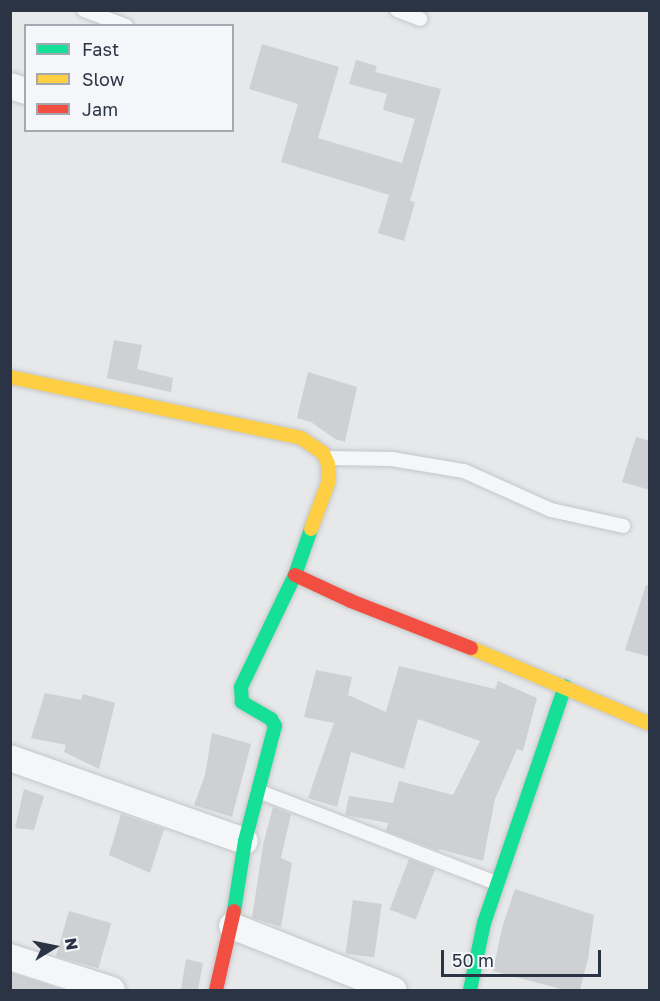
<!DOCTYPE html>
<style>
body{margin:0}
#map{position:relative;width:660px;height:1001px;overflow:hidden;background:#e6e8ea;font-family:"Golos Text",sans-serif}
div>[style]{position:absolute}
.building>*{inset:0;background:#ced0d3;transform-origin:0 0}
.roads{filter:drop-shadow(0 0 2px #c4c6c8) drop-shadow(0 0 2px #c4c6c8)}
.lane>*{height:14px;margin:-7px;padding:0 7px;transform-origin:7px;border-radius:7px;background:#f5f6f7}
.street>*{height:26px;margin:-13px;padding:0 13px;transform-origin:13px;border-radius:13px;background:#f5f6f7}
.fast>*{height:14px;margin:-7px;padding:0 7px;transform-origin:7px;border-radius:7px;background:#16e098}
.slow>*{height:14px;margin:-7px;padding:0 7px;transform-origin:7px;border-radius:7px;background:#ffcf43}
.jam>*{height:14px;margin:-7px;padding:0 7px;transform-origin:7px;border-radius:7px;background:#f24e42}
span{translate:-50% -50%;white-space:nowrap;text-align:center;line-height:1.15;-webkit-text-stroke:6px #f4f6f9;paint-order:stroke}
.frame{position:absolute;inset:0;border:12px solid #2b3445;pointer-events:none}
.legend{position:absolute;left:24px;top:24px;width:210px;height:108px;box-sizing:border-box;background:#f4f6f9;border:2px solid #a4a8b1;margin:0;padding:8px 10px;list-style:none;font-size:18px;color:#2b3445}
.legend li{display:flex;align-items:center;gap:12px;height:30px}
.legend b{width:30px;border:2px solid #a4a8b1}
.north{position:absolute;left:24px;top:917px;width:60px;height:60px;-webkit-text-stroke:4px #f4f6f9;paint-order:stroke;rotate:80deg;font-size:16px;font-weight:700;line-height:24px;text-align:center;color:#2b3445}
.north::after{content:'';display:block;margin:auto;width:21px;height:27px;background:#2b3445;clip-path:polygon(50% 0,100% 100%,50% 72%,0 100%)}
.scale{position:absolute;left:441px;top:950px;width:160px;height:27px;box-sizing:border-box;border:3px solid #2b3445;border-top:0;padding-left:8px;font-size:18px;line-height:21px;white-space:nowrap;color:#2b3445;-webkit-text-stroke:4px #f4f6f9;paint-order:stroke}
</style>
<div id="map">
<div class="building">
<div style="clip-path:polygon(262px 44px,339px 67px,318px 138px,402px 163px,415px 119px,383px 110px,387px 94px,349px 84px,356px 60px,377px 66px,375px 72px,441px 89px,410px 201px,415px 202px,404px 241px,378px 233px,389px 195px,281px 162px,298px 104px,249px 89px)"></div>
<div style="clip-path:polygon(114px 340px,142px 345px,137px 369px,173px 378px,171px 392px,107px 378px)"></div>
<div style="clip-path:polygon(308px 372px,357px 387px,345px 442px,335px 439px,311px 422px,297px 418px)"></div>
<div style="clip-path:polygon(636px 437px,650px 441px,650px 490px,622px 482px)"></div>
<div style="clip-path:polygon(646px 585px,650px 586px,650px 657px,625px 650px)"></div>
<div style="clip-path:polygon(399px 666px,495px 689px,498px 681px,537px 698px,523px 751px,517px 749px,495px 799px,483px 861px,439px 849px,439px 851px,386px 831px,388px 823px,345px 815px,349px 796px,393px 803px,399px 781px,453px 795px,480px 741px,418px 719px,404px 769px,351px 752px,337px 807px,308px 798px,334px 723px,304px 717px,316px 670px,352px 677px,348px 695px,386px 712px)"></div>
<div style="clip-path:polygon(45px 693px,81px 700px,83px 694px,115px 703px,99px 769px,64px 752px,66px 745px,31px 738px)"></div>
<div style="clip-path:polygon(212px 733px,251px 744px,232px 817px,194px 805px,205px 775px)"></div>
<div style="clip-path:polygon(24px 789px,44px 796px,34px 830px,15px 828px)"></div>
<div style="clip-path:polygon(273px 807px,291px 814px,281px 858px,292px 863px,281px 927px,252px 918px,263px 845px)"></div>
<div style="clip-path:polygon(121px 814px,164px 829px,150px 873px,109px 855px)"></div>
<div style="left:409px;top:859px;width:28px;height:54px;rotate:21deg"></div>
<div style="clip-path:polygon(515px 889px,594px 915px,588px 959px,580px 990px,565px 990px,493px 971px,502px 928px)"></div>
<div style="left:353px;top:900px;width:29px;height:54px;rotate:8deg"></div>
<div style="left:69px;top:911px;width:44px;height:47px;rotate:16deg"></div>
<div style="clip-path:polygon(186px 959px,203px 963px,198px 990px,181px 990px)"></div>
<div style="clip-path:polygon(11px 973px,65px 990px,10px 990px)"></div>
</div>
<div class="roads">
<div class="lane">
<div style="left:84px;top:10px;width:45px;rotate:20.9deg"></div>
<div style="left:397px;top:10px;width:25px;rotate:21deg"></div>
<div style="left:327px;top:458px;width:65px;rotate:0.9deg"></div>
<div style="left:392px;top:459px;width:73px;rotate:9.5deg"></div>
<div style="left:464px;top:471px;width:95px;rotate:24.1deg"></div>
<div style="left:551px;top:510px;width:74px;rotate:12.5deg"></div>
<div style="left:258px;top:791px;width:256px;rotate:21.1deg"></div>
</div>
<div class="street">
<div style="left:10px;top:86px;width:17px;rotate:17deg"></div>
<div style="left:10px;top:758px;width:249px;rotate:19.5deg"></div>
<div style="left:232px;top:926px;width:174px;rotate:21.6deg"></div>
<div style="left:10px;top:957px;width:107px;rotate:17.9deg"></div>
</div>
<div class="fast">
<div style="left:234px;top:911px;width:71px;rotate:-81.1deg"></div>
<div style="left:245px;top:841px;width:119px;rotate:-75.4deg"></div>
<div style="left:275px;top:726px;width:8px;rotate:-120deg"></div>
<div style="left:271px;top:719px;width:34px;rotate:-150deg"></div>
<div style="left:242px;top:702px;width:15px;rotate:-94deg"></div>
<div style="left:241px;top:687px;width:124px;rotate:-64.3deg"></div>
<div style="left:295px;top:575px;width:49px;rotate:-70.8deg"></div>
<div style="left:470px;top:990px;width:68px;rotate:-78.2deg"></div>
<div style="left:484px;top:923px;width:250px;rotate:-71.1deg"></div>
</div>
<div class="slow">
<div style="left:10px;top:377px;width:297px;rotate:11.8deg"></div>
<div style="left:301px;top:438px;width:27px;rotate:34deg"></div>
<div style="left:323px;top:453px;width:12px;rotate:66deg"></div>
<div style="left:328px;top:464px;width:19px;rotate:90deg"></div>
<div style="left:328px;top:483px;width:49px;rotate:110.3deg"></div>
<div style="left:471px;top:648px;width:194px;rotate:23deg"></div>
</div>
<div class="jam">
<div style="left:295px;top:575px;width:62px;rotate:24.9deg"></div>
<div style="left:351px;top:601px;width:129px;rotate:21.4deg"></div>
<div style="left:216px;top:990px;width:81px;rotate:-77.2deg"></div>
</div>
</div>
<div class="frame"></div>
<ul class="legend">
<li><b style="height:8px;background:#16e098"></b>Fast</li>
<li><b style="height:8px;background:#ffcf43"></b>Slow</li>
<li><b style="height:8px;background:#f24e42"></b>Jam</li>
</ul>
<div class="north">N</div>
<div class="scale">50 m</div>
</div>
